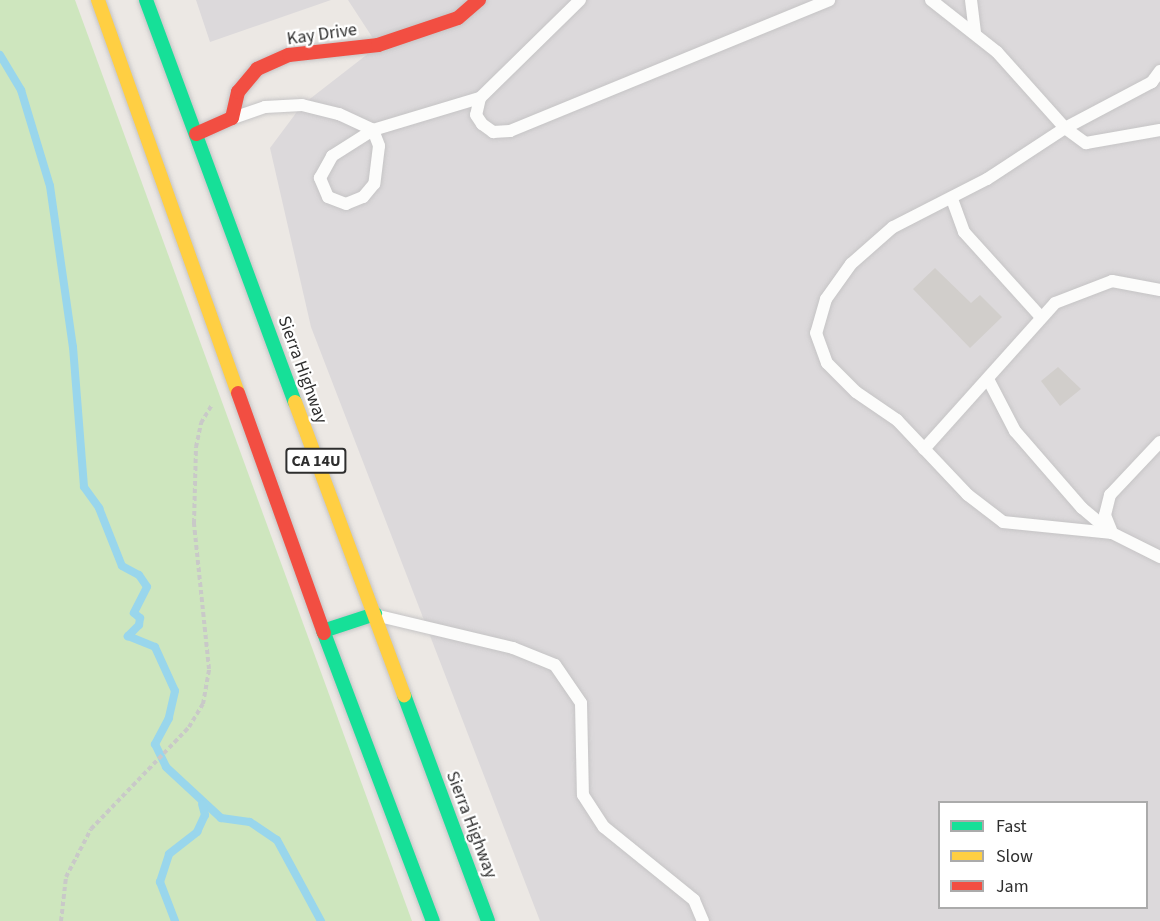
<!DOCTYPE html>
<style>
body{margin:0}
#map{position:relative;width:1160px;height:921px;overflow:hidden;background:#ece8e4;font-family:"Source Sans 3",sans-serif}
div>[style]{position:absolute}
.industrial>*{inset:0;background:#dcd9db}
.green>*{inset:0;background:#cee6be}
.stream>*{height:8px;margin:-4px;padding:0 4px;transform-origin:4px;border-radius:4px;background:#99d6ec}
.building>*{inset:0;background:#d1cecb}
.path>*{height:4px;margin-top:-2px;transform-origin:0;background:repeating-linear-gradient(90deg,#c9c9c8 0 4.5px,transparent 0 7.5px)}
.roads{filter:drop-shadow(0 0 2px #c5c4c5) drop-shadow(0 0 2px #c5c4c5)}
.lane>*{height:12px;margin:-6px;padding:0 6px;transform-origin:6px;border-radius:6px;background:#fcfcfb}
.fast>*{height:14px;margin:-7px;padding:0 7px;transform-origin:7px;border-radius:7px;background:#16e098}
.slow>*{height:14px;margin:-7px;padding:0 7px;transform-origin:7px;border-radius:7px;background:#ffcf43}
.jam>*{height:14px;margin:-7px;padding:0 7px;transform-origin:7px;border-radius:7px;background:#f24e42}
span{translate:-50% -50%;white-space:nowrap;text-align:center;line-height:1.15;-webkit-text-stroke:4.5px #fff;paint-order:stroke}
.shield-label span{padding:2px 4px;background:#fff;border:2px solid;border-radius:4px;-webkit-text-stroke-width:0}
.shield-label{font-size:16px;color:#2e2e2e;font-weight:700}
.street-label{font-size:18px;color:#2e2e2e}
.legend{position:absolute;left:938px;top:801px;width:210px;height:108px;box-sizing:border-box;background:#fff;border:2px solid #ababab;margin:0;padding:8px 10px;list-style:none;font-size:18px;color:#2e2e2e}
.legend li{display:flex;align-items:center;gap:12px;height:30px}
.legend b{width:30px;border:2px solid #ababab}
</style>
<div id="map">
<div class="industrial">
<div style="clip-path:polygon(196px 0,331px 0,210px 42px)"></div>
<div style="clip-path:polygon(evenodd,348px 0,1160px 0,1160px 921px,540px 921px,311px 327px,270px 148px,302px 105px,378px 46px,348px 0,940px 802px,1146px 802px,1146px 908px,940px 908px,940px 802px)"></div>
</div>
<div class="green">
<div style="clip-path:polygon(0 0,75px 0,412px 921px,0 921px)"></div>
</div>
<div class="stream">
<div style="left:0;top:55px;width:41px;rotate:59deg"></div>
<div style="left:21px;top:90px;width:100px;rotate:73.2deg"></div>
<div style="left:50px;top:186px;width:163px;rotate:81.9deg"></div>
<div style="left:73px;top:347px;width:140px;rotate:85.5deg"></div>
<div style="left:84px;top:487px;width:26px;rotate:54deg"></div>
<div style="left:99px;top:508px;width:62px;rotate:68.4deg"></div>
<div style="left:122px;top:566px;width:19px;rotate:28deg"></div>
<div style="left:139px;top:575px;width:14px;rotate:56deg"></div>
<div style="left:147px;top:587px;width:29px;rotate:117deg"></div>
<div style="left:134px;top:613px;width:8px;rotate:40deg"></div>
<div style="left:140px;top:618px;width:7px;rotate:98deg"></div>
<div style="left:139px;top:625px;width:16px;rotate:135deg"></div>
<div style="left:128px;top:636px;width:29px;rotate:22deg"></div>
<div style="left:155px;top:647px;width:48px;rotate:65.6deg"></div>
<div style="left:175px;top:691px;width:28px;rotate:103deg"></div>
<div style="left:169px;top:718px;width:30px;rotate:118deg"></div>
<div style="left:155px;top:744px;width:25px;rotate:64deg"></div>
<div style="left:166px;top:767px;width:75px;rotate:42.8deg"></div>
<div style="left:221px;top:818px;width:29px;rotate:8deg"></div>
<div style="left:250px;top:822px;width:32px;rotate:34deg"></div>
<div style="left:277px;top:840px;width:92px;rotate:61.5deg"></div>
<div style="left:175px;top:921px;width:42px;rotate:-111deg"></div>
<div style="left:160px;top:882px;width:29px;rotate:-72deg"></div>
<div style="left:169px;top:854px;width:36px;rotate:-38deg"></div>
<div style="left:197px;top:832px;width:19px;rotate:-65deg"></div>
<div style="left:205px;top:815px;width:11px;rotate:-105deg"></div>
</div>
<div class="building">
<div style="clip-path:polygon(935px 268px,971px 303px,980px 295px,1002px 317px,970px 348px,913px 289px)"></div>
<div style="clip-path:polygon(1058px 367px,1081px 389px,1060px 406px,1041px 381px)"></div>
</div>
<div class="path">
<div style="left:61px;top:921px;width:44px;rotate:-83.5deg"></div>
<div style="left:66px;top:877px;width:54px;rotate:-62.5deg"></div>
<div style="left:91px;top:829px;width:141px;rotate:-46.1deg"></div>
<div style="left:189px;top:727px;width:27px;rotate:-59deg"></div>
<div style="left:203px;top:704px;width:36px;rotate:-80deg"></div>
<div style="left:209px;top:669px;width:147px;rotate:-95.9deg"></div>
<div style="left:194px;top:523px;width:76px;rotate:-88.5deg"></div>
<div style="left:196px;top:447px;width:25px;rotate:-78deg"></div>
<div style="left:201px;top:423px;width:21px;rotate:-59deg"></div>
</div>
<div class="roads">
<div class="lane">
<div style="left:580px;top:0;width:140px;rotate:135.6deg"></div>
<div style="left:480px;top:98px;width:17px;rotate:103deg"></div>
<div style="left:476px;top:115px;width:11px;rotate:56deg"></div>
<div style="left:482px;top:124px;width:14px;rotate:36deg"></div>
<div style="left:493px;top:132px;width:17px;rotate:-3deg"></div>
<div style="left:510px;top:131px;width:345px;rotate:-22.3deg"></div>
<div style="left:931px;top:0;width:84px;rotate:38.2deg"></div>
<div style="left:997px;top:52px;width:102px;rotate:48.2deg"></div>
<div style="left:1065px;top:128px;width:26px;rotate:36deg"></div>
<div style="left:1086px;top:143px;width:75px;rotate:-10deg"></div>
<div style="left:971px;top:0;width:33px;rotate:83deg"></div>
<div style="left:1160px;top:71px;width:14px;rotate:126deg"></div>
<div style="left:1152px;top:82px;width:98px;rotate:152.1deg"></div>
<div style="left:1065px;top:128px;width:93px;rotate:146.8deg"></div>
<div style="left:987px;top:179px;width:106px;rotate:152.9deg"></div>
<div style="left:893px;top:227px;width:56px;rotate:138.6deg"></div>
<div style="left:851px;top:264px;width:43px;rotate:125.5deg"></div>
<div style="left:826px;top:299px;width:35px;rotate:106deg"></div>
<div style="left:816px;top:333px;width:32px;rotate:70deg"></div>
<div style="left:827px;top:363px;width:41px;rotate:45deg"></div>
<div style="left:856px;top:392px;width:50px;rotate:34.3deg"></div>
<div style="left:897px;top:420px;width:103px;rotate:46.6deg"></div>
<div style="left:968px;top:495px;width:44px;rotate:37.6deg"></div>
<div style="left:1003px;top:522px;width:110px;rotate:5.8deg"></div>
<div style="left:1112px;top:533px;width:54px;rotate:26.6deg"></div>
<div style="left:236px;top:117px;width:31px;rotate:-19deg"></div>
<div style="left:265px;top:107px;width:37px;rotate:-3deg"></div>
<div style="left:302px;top:105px;width:38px;rotate:14deg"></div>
<div style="left:339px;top:114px;width:38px;rotate:25deg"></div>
<div style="left:373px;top:130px;width:17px;rotate:69deg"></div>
<div style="left:379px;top:146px;width:38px;rotate:97deg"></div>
<div style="left:374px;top:184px;width:17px;rotate:130deg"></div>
<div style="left:363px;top:197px;width:18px;rotate:158deg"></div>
<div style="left:346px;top:204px;width:19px;rotate:-159deg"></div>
<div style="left:328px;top:197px;width:21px;rotate:-113deg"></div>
<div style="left:320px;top:178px;width:25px;rotate:-61deg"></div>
<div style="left:332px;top:156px;width:49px;rotate:-32.4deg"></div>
<div style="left:373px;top:130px;width:112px;rotate:-16.7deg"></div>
<div style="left:952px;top:199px;width:35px;rotate:70deg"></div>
<div style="left:964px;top:232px;width:113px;rotate:47.9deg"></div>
<div style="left:988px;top:379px;width:59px;rotate:62.6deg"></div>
<div style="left:1015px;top:431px;width:102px;rotate:49deg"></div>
<div style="left:1082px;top:508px;width:39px;rotate:40deg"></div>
<div style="left:924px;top:449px;width:196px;rotate:-48.1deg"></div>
<div style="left:1055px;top:303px;width:61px;rotate:-21.1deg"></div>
<div style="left:1112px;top:281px;width:49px;rotate:10.6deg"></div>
<div style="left:1111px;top:530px;width:16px;rotate:-112deg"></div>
<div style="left:1105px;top:515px;width:21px;rotate:-76deg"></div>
<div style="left:1110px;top:495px;width:73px;rotate:-46.7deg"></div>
<div style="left:379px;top:616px;width:138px;rotate:13.4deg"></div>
<div style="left:513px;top:648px;width:45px;rotate:22deg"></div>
<div style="left:555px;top:665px;width:46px;rotate:55.6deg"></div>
<div style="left:581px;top:703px;width:92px;rotate:88.8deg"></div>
<div style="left:583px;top:795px;width:38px;rotate:57deg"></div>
<div style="left:604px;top:827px;width:116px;rotate:39deg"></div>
<div style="left:694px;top:900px;width:23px;rotate:67deg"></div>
</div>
<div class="fast">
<div style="left:146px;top:0;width:429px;rotate:69.7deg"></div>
<div style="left:323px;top:631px;width:55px;rotate:-18.1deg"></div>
<div style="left:324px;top:633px;width:308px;rotate:69.3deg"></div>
<div style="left:404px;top:695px;width:241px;rotate:69.6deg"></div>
</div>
<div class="slow">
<div style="left:98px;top:0;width:417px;rotate:70.4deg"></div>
<div style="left:295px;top:402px;width:313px;rotate:69.6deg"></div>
</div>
<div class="jam">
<div style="left:196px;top:134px;width:39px;rotate:-24deg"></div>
<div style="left:232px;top:118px;width:27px;rotate:-77deg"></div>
<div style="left:238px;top:92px;width:30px;rotate:-50deg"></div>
<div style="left:257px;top:69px;width:35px;rotate:-24deg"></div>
<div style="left:289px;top:55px;width:90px;rotate:-6.4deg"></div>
<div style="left:378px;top:45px;width:84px;rotate:-18.6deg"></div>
<div style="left:458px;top:18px;width:28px;rotate:-41deg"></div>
<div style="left:238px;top:393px;width:255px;rotate:70.3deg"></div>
</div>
</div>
<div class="shield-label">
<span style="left:316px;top:461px">CA 14U</span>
</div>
<div class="street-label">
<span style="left:322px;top:35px;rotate:-8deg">Kay Drive</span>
<span style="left:302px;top:370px;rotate:70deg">Sierra Highway</span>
<span style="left:471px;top:825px;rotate:69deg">Sierra Highway</span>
</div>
<ul class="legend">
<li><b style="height:8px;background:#16e098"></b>Fast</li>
<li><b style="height:8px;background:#ffcf43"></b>Slow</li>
<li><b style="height:8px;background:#f24e42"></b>Jam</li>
</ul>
</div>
